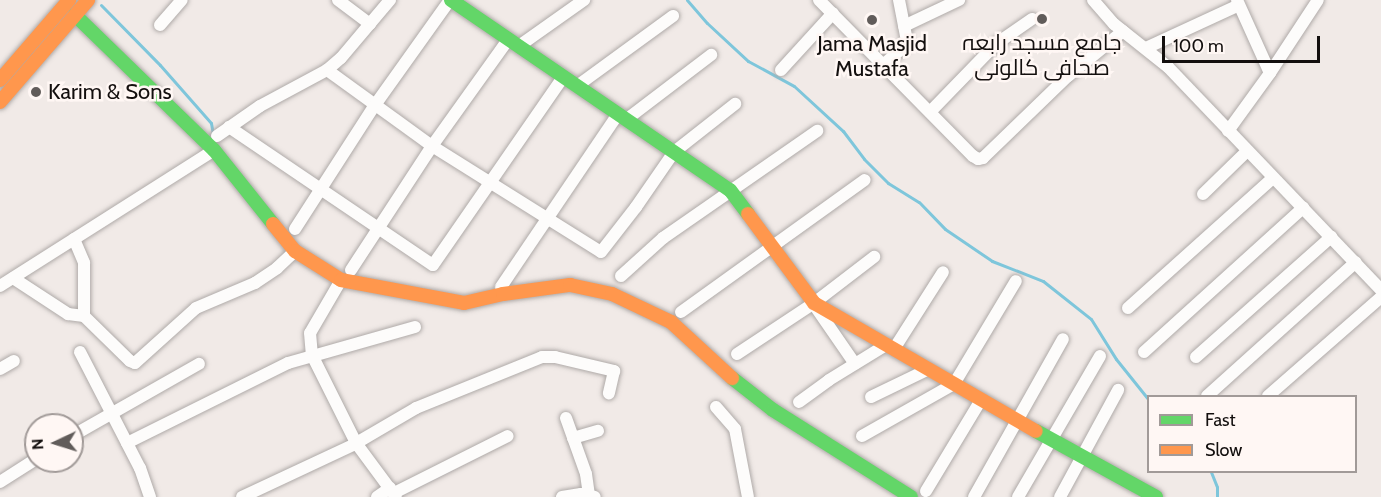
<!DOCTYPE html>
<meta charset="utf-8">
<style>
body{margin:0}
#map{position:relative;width:1381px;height:497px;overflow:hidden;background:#f1eae7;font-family:Cabin,Cairo,sans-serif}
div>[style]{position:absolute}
.stream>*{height:3px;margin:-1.5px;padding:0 1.5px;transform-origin:1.5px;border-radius:1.5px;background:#7ec6db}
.roads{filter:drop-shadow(0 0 2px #afaaa8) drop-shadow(0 0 2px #afaaa8)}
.street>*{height:12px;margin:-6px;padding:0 6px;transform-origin:6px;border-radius:6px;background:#fdfcfb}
.fast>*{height:14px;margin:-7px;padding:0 7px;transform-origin:7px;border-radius:7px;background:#63d668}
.slow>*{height:14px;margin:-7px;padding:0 7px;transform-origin:7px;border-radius:7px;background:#ff974d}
.dots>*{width:16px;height:16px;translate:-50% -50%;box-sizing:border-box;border:3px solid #fff7f4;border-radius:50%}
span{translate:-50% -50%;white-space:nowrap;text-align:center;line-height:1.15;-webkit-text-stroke:5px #fff7f4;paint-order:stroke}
.poi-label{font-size:22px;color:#130f0e}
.left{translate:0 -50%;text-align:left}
.legend{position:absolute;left:1147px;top:395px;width:210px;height:78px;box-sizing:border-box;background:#fff7f4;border:2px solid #a19a98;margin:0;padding:8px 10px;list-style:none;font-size:18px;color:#130f0e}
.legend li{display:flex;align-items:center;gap:12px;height:30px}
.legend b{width:30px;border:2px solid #a19a98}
.north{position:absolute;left:24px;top:413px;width:60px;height:60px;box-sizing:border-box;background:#fff7f4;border:2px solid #a19a98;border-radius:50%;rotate:266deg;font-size:16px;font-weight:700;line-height:24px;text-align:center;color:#130f0e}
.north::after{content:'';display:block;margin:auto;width:21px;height:27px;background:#615c5a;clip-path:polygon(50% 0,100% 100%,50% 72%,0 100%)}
.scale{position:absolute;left:1162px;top:36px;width:158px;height:27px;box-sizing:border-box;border:3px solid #130f0e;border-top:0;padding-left:8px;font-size:18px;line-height:21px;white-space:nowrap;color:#130f0e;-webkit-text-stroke:4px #fff7f4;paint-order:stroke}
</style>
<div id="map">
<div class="stream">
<div style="left:687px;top:0;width:30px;rotate:49deg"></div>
<div style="left:707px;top:23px;width:56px;rotate:42.8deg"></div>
<div style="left:748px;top:61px;width:52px;rotate:28.5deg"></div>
<div style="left:794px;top:86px;width:67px;rotate:42.6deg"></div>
<div style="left:843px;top:131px;width:35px;rotate:53deg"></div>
<div style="left:864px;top:159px;width:34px;rotate:45deg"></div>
<div style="left:888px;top:183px;width:36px;rotate:32deg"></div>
<div style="left:919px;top:202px;width:37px;rotate:46deg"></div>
<div style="left:945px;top:229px;width:57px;rotate:34.2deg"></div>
<div style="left:992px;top:261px;width:55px;rotate:21.4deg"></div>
<div style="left:1043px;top:281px;width:61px;rotate:38.4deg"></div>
<div style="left:1091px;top:319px;width:47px;rotate:58deg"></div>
<div style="left:1116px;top:359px;width:51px;rotate:51.3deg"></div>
<div style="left:101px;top:5px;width:84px;rotate:45.5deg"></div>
<div style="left:160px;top:65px;width:77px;rotate:48.7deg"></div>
<div style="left:211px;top:123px;width:11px;rotate:80deg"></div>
<div style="left:1211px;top:472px;width:16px;rotate:68deg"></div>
<div style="left:1217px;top:487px;width:10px;rotate:90deg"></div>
</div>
<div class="roads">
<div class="street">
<div style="left:338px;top:0;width:40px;rotate:37deg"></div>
<div style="left:819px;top:0;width:219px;rotate:45.4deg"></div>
<div style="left:973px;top:156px;width:6px;rotate:31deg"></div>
<div style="left:978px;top:159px;width:5px;rotate:-11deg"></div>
<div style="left:983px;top:158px;width:118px;rotate:-44deg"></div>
<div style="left:1068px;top:76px;width:71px;rotate:-39.3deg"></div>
<div style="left:1093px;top:0;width:32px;rotate:49deg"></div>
<div style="left:1114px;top:24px;width:69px;rotate:38.5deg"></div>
<div style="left:1168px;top:67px;width:308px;rotate:46.3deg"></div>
<div style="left:1237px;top:0;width:80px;rotate:65.7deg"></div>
<div style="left:160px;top:25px;width:33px;rotate:-49deg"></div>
<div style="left:904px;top:26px;width:61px;rotate:-25.3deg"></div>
<div style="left:519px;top:46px;width:80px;rotate:-35.3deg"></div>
<div style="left:1146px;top:48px;width:102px;rotate:-24.8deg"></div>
<div style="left:883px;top:65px;width:30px;rotate:-41deg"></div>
<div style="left:906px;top:45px;width:4px;rotate:-76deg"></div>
<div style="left:907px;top:41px;width:42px;rotate:-101deg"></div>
<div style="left:327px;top:70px;width:130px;rotate:35.9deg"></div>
<div style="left:432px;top:146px;width:199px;rotate:32.1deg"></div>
<div style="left:601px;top:252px;width:57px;rotate:-52.1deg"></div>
<div style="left:636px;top:207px;width:67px;rotate:-55.4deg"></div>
<div style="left:674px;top:152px;width:78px;rotate:-38.2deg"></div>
<div style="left:781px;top:70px;width:77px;rotate:-47.6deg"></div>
<div style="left:577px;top:86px;width:119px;rotate:-36.1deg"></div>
<div style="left:930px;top:112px;width:95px;rotate:-45.9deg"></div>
<div style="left:996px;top:44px;width:44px;rotate:-34.8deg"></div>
<div style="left:627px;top:119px;width:106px;rotate:-37.3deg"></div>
<div style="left:229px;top:127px;width:246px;rotate:34.1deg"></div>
<div style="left:433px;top:265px;width:229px;rotate:-55.3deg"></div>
<div style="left:1228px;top:131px;width:72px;rotate:-54.1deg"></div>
<div style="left:1270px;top:73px;width:87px;rotate:-56.7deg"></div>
<div style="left:217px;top:136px;width:52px;rotate:-34.9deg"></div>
<div style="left:260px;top:106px;width:76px;rotate:-28.2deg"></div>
<div style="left:327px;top:70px;width:18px;rotate:-41deg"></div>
<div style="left:341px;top:58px;width:76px;rotate:-49.8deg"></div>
<div style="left:1203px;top:194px;width:62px;rotate:-44.3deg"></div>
<div style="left:295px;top:229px;width:148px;rotate:-57.2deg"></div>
<div style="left:375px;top:105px;width:129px;rotate:-54.5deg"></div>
<div style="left:74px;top:239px;width:26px;rotate:67deg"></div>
<div style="left:84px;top:263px;width:53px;rotate:90deg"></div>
<div style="left:84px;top:316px;width:64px;rotate:44.4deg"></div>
<div style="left:130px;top:361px;width:5px;rotate:22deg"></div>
<div style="left:135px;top:363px;width:82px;rotate:-42deg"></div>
<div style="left:196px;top:308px;width:64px;rotate:-23deg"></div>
<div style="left:255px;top:283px;width:27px;rotate:-34deg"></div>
<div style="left:277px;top:268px;width:25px;rotate:-43deg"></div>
<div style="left:351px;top:270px;width:148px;rotate:-56.8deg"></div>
<div style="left:432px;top:146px;width:130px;rotate:-54.4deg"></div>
<div style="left:621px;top:276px;width:57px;rotate:-42.1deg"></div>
<div style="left:663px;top:238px;width:188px;rotate:-34.8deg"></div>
<div style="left:13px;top:278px;width:66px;rotate:33.2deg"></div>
<div style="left:68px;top:314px;width:16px;rotate:7deg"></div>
<div style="left:341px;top:280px;width:61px;rotate:120.3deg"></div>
<div style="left:310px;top:333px;width:22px;rotate:85deg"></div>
<div style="left:312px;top:355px;width:98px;rotate:63.4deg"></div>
<div style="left:356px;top:443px;width:67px;rotate:53.5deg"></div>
<div style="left:0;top:286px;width:254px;rotate:-32.4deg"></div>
<div style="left:501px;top:287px;width:209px;rotate:-55.9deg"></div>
<div style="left:815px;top:306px;width:70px;rotate:55.4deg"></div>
<div style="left:1128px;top:308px;width:195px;rotate:-41.9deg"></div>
<div style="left:681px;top:312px;width:226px;rotate:-35.7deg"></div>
<div style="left:894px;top:349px;width:91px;rotate:-57.5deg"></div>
<div style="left:80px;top:352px;width:131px;rotate:62.7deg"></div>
<div style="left:140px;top:468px;width:31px;rotate:71deg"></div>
<div style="left:1144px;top:352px;width:215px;rotate:-42.2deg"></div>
<div style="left:737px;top:354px;width:92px;rotate:-33.5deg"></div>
<div style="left:814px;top:303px;width:76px;rotate:-37.5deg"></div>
<div style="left:1196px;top:357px;width:181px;rotate:-41.6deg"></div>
<div style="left:0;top:369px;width:16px;rotate:-30deg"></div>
<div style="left:1207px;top:396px;width:200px;rotate:-42deg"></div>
<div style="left:1268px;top:396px;width:150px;rotate:-41.2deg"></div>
<div style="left:871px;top:397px;width:64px;rotate:-25.8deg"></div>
<div style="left:799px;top:402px;width:37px;rotate:-36deg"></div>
<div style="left:829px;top:380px;width:67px;rotate:-31.6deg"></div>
<div style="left:716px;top:407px;width:29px;rotate:49deg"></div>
<div style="left:735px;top:429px;width:69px;rotate:79.2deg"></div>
<div style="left:566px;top:418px;width:59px;rotate:70.3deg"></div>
<div style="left:586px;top:474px;width:22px;rotate:82deg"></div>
<div style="left:72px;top:436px;width:146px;rotate:-29.6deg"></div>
<div style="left:862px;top:436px;width:106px;rotate:-29.5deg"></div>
<div style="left:954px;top:384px;width:120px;rotate:-59deg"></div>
<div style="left:573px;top:438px;width:26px;rotate:-16deg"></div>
<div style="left:127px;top:443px;width:180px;rotate:-26.4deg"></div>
<div style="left:288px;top:363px;width:132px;rotate:-15.8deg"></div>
<div style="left:0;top:482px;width:43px;rotate:-32.6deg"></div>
<div style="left:926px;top:491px;width:106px;rotate:-58.9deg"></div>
<div style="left:394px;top:493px;width:127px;rotate:-26.6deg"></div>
<div style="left:242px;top:497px;width:123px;rotate:-25.1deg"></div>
<div style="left:353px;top:445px;width:73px;rotate:-30.4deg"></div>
<div style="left:416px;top:408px;width:136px;rotate:-22deg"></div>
<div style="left:542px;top:357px;width:13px"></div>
<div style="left:555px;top:357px;width:61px;rotate:13.3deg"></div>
<div style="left:614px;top:371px;width:23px;rotate:103deg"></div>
<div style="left:377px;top:497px;width:16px;rotate:-35deg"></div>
<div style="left:562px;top:497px;width:19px;rotate:-9deg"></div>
<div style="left:581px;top:494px;width:14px;rotate:12deg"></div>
<div style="left:974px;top:497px;width:181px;rotate:-60.6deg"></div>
<div style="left:1018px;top:497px;width:163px;rotate:-59.8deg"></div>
<div style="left:1060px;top:497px;width:122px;rotate:-61.5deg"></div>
</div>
<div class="fast">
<div style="left:451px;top:0;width:338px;rotate:34.3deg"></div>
<div style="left:730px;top:190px;width:30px;rotate:53deg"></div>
<div style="left:75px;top:15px;width:194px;rotate:44.2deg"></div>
<div style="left:214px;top:150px;width:95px;rotate:51.4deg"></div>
<div style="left:732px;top:378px;width:52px;rotate:38deg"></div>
<div style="left:773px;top:410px;width:163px;rotate:32.2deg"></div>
<div style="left:1036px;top:431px;width:137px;rotate:28.8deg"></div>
</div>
<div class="slow">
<div style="left:0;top:80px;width:106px;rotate:-49.2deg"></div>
<div style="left:0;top:102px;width:135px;rotate:-49.2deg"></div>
<div style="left:748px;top:214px;width:111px;rotate:53.4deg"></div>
<div style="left:814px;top:303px;width:256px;rotate:30deg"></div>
<div style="left:273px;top:224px;width:35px;rotate:51deg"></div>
<div style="left:295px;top:251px;width:54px;rotate:32.2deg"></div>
<div style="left:341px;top:280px;width:125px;rotate:10.6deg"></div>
<div style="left:464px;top:303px;width:40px;rotate:-13deg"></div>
<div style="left:503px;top:294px;width:68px;rotate:-7.7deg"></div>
<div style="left:570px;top:285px;width:43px;rotate:12.1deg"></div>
<div style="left:612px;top:294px;width:65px;rotate:25.4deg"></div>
<div style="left:671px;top:322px;width:83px;rotate:42.6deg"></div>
</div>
</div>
<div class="dots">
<div style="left:1042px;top:19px;background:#615c5a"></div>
<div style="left:872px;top:20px;background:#615c5a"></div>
<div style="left:36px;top:92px;background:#615c5a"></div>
</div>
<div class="poi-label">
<span style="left:1042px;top:55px">جامع مسجد رابعہ<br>صحافی کالونی</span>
<span style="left:872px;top:56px">Jama Masjid<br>Mustafa</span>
<span class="left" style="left:48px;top:92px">Karim &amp; Sons</span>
</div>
<ul class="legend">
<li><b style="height:8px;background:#63d668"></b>Fast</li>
<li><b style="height:8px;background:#ff974d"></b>Slow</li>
</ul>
<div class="north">N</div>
<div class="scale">100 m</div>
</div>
